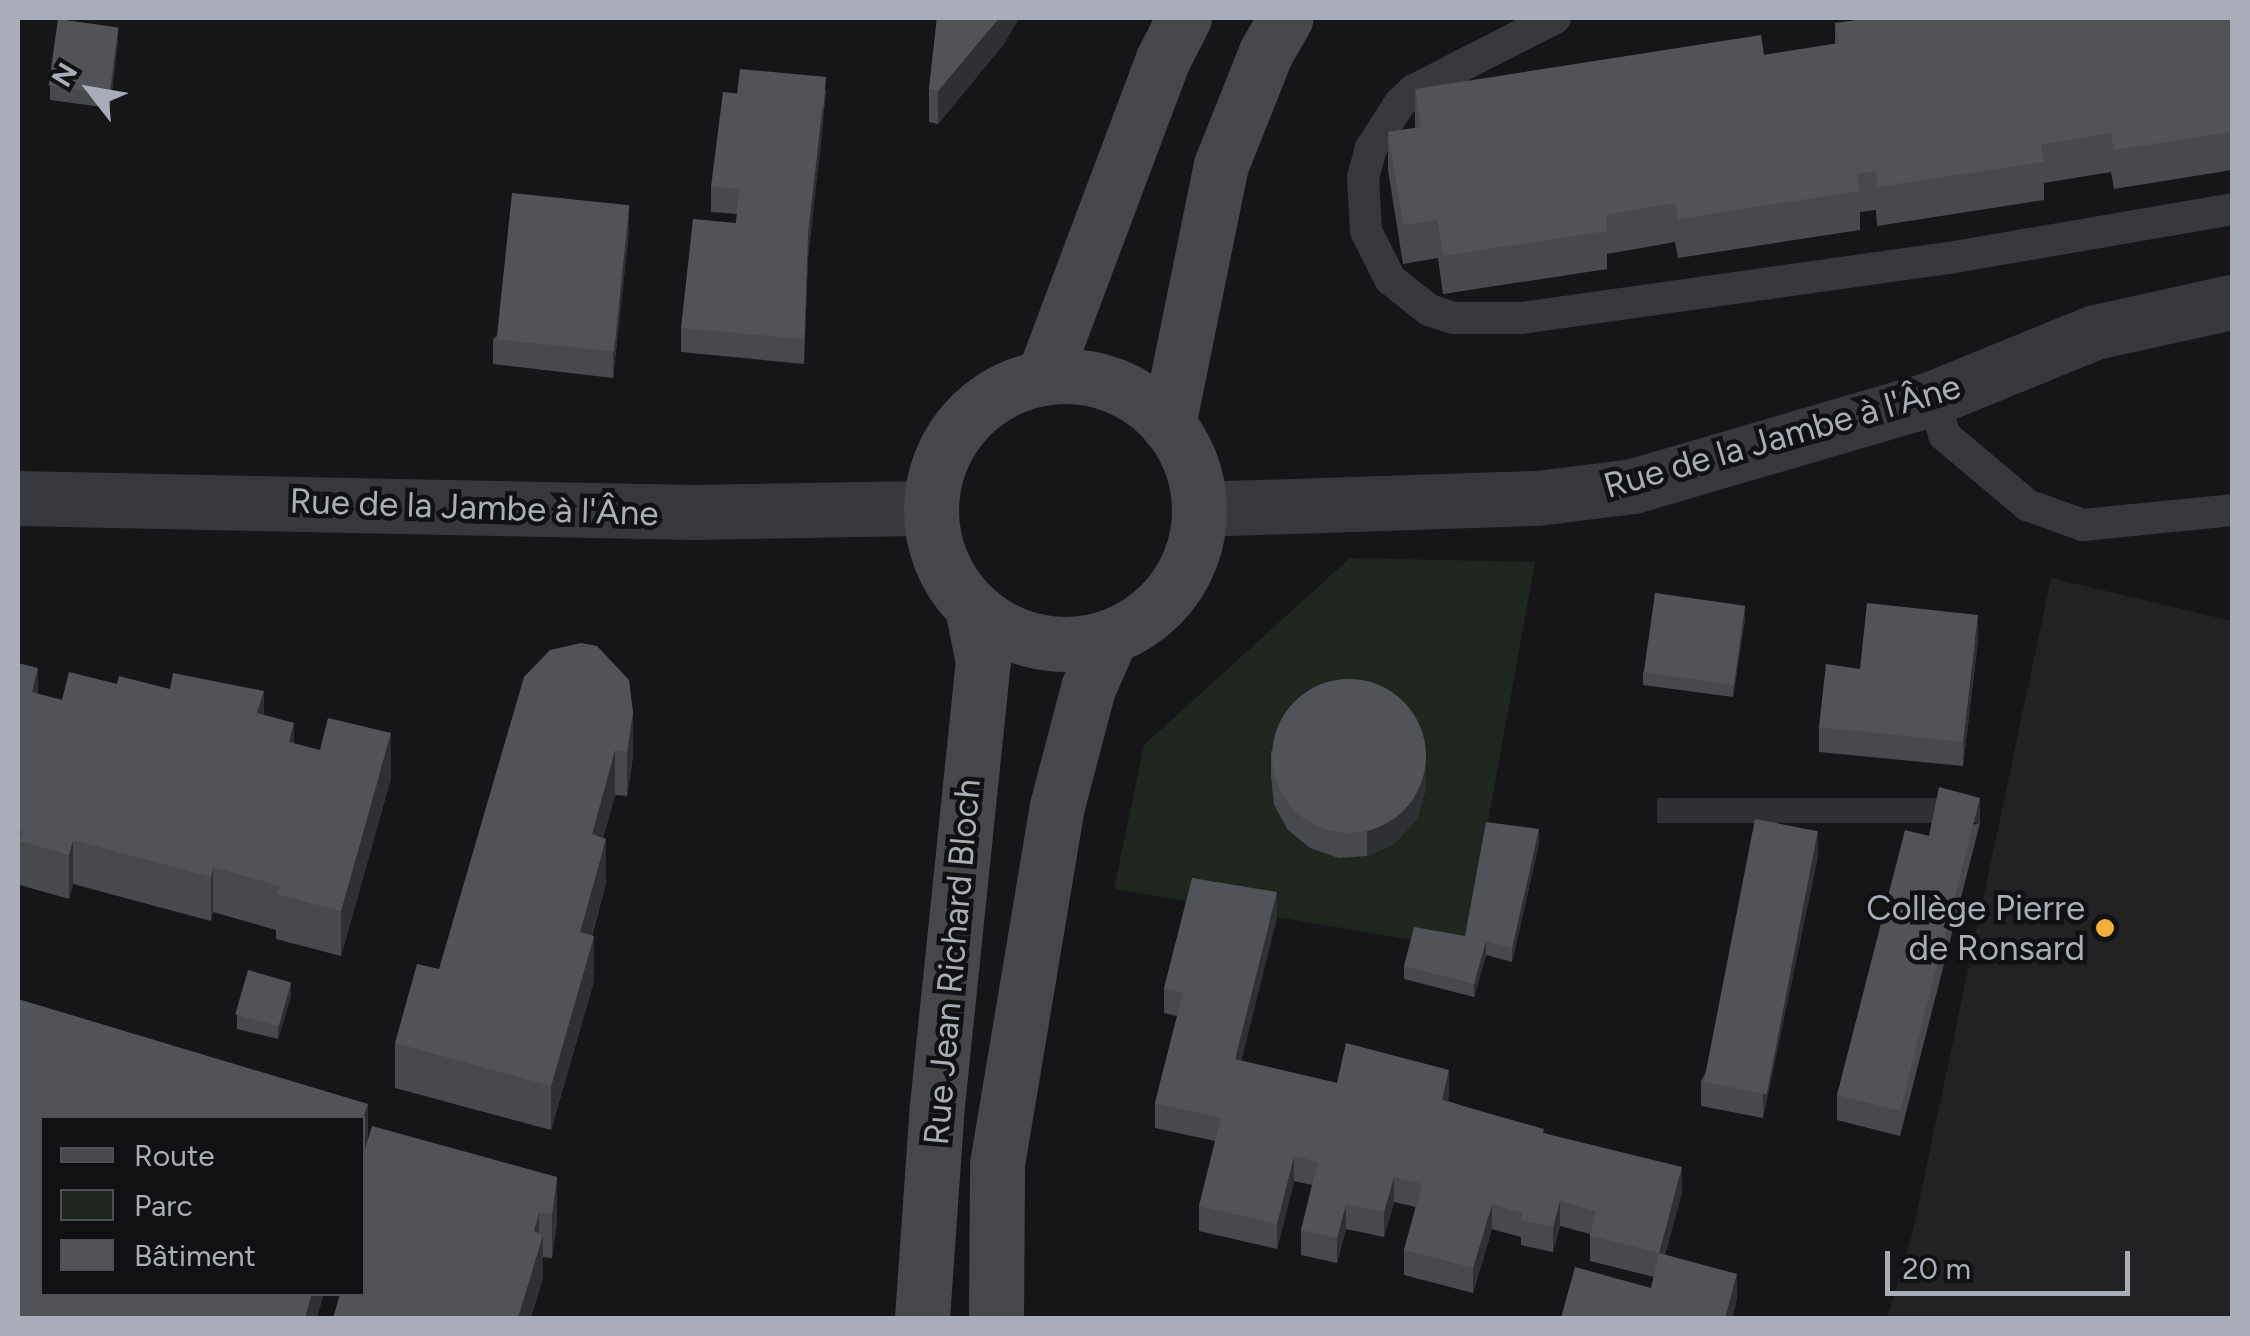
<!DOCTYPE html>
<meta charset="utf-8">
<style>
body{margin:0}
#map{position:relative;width:2250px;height:1336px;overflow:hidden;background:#161618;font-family:Figtree,sans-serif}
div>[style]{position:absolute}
.built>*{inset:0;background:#222225}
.green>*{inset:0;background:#1e261f}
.lane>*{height:32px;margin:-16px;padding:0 16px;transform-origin:16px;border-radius:16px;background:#37383d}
.street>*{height:55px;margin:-27.5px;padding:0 27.5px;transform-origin:27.5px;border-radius:27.5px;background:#37383d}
.secondary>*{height:55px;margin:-27.5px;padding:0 27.5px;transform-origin:27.5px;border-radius:27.5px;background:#45474d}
.secondary>.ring{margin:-27.5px;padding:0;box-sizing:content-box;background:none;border:55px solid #45474d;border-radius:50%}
.wall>*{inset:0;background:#47494d}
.shaded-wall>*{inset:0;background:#2f3033;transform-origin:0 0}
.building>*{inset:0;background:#525359;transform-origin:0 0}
.round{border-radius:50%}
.dots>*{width:28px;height:28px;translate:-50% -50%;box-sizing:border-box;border:5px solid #111113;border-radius:50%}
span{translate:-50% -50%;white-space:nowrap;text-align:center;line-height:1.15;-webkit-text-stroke:9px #111113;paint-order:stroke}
.street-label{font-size:35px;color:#a8adb8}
.poi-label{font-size:35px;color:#a8adb8}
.right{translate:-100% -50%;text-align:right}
.frame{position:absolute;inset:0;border:20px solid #a8adb8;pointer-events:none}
.legend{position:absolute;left:40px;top:1116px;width:325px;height:180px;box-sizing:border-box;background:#111113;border:2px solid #4d4f55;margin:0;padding:12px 18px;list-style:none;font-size:30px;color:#a8adb8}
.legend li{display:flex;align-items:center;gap:20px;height:50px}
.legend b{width:50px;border:2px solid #4d4f55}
.north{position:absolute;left:40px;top:40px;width:100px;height:100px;-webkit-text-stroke:8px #111113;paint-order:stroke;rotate:301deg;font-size:28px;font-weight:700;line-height:40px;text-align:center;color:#a8adb8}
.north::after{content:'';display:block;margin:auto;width:35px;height:45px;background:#a8adb8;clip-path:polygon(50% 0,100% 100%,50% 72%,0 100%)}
.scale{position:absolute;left:1885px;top:1251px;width:245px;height:45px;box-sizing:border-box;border:5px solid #a8adb8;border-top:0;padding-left:12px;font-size:30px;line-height:35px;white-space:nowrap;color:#a8adb8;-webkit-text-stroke:8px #111113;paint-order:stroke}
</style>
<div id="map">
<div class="built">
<div style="clip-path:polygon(2051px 578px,2232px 621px,2232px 1318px,1887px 1318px,1912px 1235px)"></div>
</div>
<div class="green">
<div style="clip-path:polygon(1350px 558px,1535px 562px,1465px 949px,1114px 889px,1144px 745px)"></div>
</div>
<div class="lane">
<div style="left:1555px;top:18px;width:158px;rotate:152.9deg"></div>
<div style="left:1414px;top:90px;width:19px;rotate:137deg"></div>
<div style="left:1400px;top:103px;width:54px;rotate:122.8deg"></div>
<div style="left:1371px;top:148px;width:30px;rotate:105deg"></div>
<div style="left:1363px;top:177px;width:54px;rotate:86.8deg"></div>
<div style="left:1366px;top:231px;width:54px;rotate:63.4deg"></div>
<div style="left:1390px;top:279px;width:50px;rotate:38.5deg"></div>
<div style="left:1429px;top:310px;width:26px;rotate:18deg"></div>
<div style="left:1454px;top:318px;width:67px"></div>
<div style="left:1521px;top:318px;width:432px;rotate:-8deg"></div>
<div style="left:1949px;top:258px;width:287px;rotate:-9.8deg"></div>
<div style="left:1933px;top:398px;width:39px;rotate:73deg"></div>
<div style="left:1944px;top:435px;width:109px;rotate:40.1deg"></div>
<div style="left:2027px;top:505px;width:59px;rotate:19.7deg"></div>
<div style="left:2083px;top:525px;width:150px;rotate:-5.7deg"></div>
</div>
<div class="street">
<div style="left:18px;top:498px;width:675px;rotate:1.19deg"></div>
<div style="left:693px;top:512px;width:238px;rotate:-1deg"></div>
<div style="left:1199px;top:509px;width:338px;rotate:-1.9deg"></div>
<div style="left:1537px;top:498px;width:97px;rotate:-7.1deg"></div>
<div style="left:1633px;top:486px;width:313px;rotate:-16.3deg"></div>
<div style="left:1933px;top:398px;width:175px;rotate:-22.2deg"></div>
<div style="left:2095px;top:332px;width:140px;rotate:-12.4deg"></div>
</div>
<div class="secondary">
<div class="ring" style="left:931px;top:376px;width:213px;height:213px"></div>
<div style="left:1043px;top:378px;width:341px;rotate:-69.4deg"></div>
<div style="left:1163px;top:59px;width:46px;rotate:-62.9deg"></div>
<div style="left:1168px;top:425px;width:265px;rotate:-78.5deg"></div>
<div style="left:1221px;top:165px;width:122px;rotate:-68.3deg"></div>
<div style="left:1266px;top:52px;width:39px;rotate:-60deg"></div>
<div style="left:922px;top:1318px;width:214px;rotate:-86deg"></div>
<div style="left:937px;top:1105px;width:445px;rotate:-84.1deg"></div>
<div style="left:983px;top:662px;width:56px;rotate:-101.3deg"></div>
<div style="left:996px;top:1318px;width:154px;rotate:-89.6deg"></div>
<div style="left:997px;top:1164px;width:363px;rotate:-80.5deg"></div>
<div style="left:1057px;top:806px;width:122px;rotate:-75.3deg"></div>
<div style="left:1088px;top:688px;width:57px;rotate:-66.1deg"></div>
</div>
<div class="wall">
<div style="clip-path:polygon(937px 18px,1019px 18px,1003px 45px,938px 124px,929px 122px,929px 89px)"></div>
<div style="clip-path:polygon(2232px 18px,2232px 170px,2114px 189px,2111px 172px,2044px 183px,2044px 200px,1877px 226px,1876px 210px,1860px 212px,1860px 230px,1678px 258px,1675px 242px,1607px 254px,1607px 269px,1443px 294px,1438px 258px,1403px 264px,1388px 170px,1388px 132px,1415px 128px,1415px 89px,1764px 55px,1835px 44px,1835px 23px)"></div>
<div style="clip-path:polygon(118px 40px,110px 108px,50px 100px,50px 86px)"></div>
<div style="clip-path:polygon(826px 91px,808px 257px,804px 364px,681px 352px,681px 328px,736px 223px,737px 214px,711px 212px,711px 187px,737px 94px)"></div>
<div style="clip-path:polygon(629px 230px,613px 378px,493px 364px,493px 339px)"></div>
<div style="clip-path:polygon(1745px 619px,1733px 697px,1643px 685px,1643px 672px)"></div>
<div style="clip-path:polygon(1978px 640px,1963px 766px,1819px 752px,1819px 727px,1860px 669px)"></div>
<div style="clip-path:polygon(18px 663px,38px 694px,62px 700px,117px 684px,264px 715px,294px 744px,391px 778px,341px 956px,276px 939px,276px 930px,213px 912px,211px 921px,73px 884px,69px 899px,20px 885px,20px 874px,18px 874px)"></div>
<div style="clip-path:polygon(633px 712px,633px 756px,627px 796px,615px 795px,603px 838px,606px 883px,592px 936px,594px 981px,551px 1130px,395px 1088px,395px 1043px,439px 969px)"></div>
<div style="clip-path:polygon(1271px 751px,1426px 788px,1417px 819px,1394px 844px,1367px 856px,1339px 858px,1310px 848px,1288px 830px,1274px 805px,1271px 776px)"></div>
<div style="clip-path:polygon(1980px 823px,1900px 1136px,1837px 1120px,1837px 1095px,1929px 836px)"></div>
<div style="clip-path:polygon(1539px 843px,1512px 962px,1486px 955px,1474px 997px,1404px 979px,1404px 966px,1465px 936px)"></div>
<div style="clip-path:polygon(1818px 856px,1763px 1118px,1701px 1106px,1701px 1081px)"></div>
<div style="clip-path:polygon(1277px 917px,1241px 1061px,1337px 1083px,1449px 1095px,1448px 1101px,1544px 1133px,1682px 1192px,1665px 1255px,1737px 1298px,1732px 1318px,1561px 1318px,1651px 1288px,1654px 1277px,1590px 1261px,1590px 1234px,1560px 1226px,1553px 1252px,1521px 1245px,1521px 1237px,1492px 1229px,1473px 1293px,1404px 1275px,1404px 1250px,1416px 1207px,1394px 1202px,1384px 1237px,1346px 1229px,1337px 1263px,1301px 1255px,1301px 1230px,1312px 1185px,1294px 1181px,1277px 1249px,1199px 1231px,1199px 1206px,1215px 1141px,1155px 1128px,1155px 1103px,1177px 1016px,1164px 1013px,1164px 988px)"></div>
<div style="clip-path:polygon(291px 996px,278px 1039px,237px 1029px,237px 1015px)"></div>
<div style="clip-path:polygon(362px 1118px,368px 1139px,557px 1177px,557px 1221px,552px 1258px,543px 1257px,543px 1279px,362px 1294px)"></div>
</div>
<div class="shaded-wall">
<div style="clip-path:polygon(999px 18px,1019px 18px,1003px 45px,938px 124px,938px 91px)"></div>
<div style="clip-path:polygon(118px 27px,118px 40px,110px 108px,110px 94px)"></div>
<div style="clip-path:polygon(826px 77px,823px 127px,808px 257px,804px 364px,808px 232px)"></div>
<div style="clip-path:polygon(629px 206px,629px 230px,613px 378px,613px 353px)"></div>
<div style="clip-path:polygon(1745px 605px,1745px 619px,1733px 697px,1733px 683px)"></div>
<div style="clip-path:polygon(1978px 615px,1978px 640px,1963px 766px,1963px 742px)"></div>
<div style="clip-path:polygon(38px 668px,38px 713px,32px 692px)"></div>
<div style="clip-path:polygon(264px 691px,264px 736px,257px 713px)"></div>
<div style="clip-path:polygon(633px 712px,633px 756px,627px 796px,627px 752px)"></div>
<div style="clip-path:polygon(294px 723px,294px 767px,289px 742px)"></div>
<div style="clip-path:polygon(391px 733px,391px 778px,341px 956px,341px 911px)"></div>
<div style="clip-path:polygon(615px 750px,615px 795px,592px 878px,592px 834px)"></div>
<div style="clip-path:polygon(1426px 763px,1426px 788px,1417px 819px,1394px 844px,1367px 856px,1367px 832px)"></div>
<div style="left:1980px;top:798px;width:25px;height:323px;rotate:90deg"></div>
<div style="clip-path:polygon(1539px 829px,1539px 843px,1512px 962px,1512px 948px)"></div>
<div style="clip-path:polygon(1818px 831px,1818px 856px,1763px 1118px,1763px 1094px)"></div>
<div style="clip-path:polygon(606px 839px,606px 883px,580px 976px,580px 932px)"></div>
<div style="clip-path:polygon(73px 840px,73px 884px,69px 899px,69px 855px)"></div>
<div style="clip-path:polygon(213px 867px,213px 912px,211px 921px,211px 877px)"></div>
<div style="clip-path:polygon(1277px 892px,1277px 917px,1235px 1084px,1235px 1059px)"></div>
<div style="clip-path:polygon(594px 936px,594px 981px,551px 1130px,551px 1086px)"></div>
<div style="clip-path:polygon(1486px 941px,1486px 955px,1474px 997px,1474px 984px)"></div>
<div style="clip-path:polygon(291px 982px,291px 996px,278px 1039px,278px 1026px)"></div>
<div style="clip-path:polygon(1449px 1070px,1449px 1095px,1442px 1125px,1442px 1100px)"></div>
<div style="clip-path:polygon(368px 1104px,368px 1143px,362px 1161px,362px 1122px)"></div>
<div style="clip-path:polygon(1294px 1156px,1294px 1181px,1277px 1249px,1277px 1224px)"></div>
<div style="clip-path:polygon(1682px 1167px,1682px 1192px,1659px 1278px,1659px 1253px)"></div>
<div style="clip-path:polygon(557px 1177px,557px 1221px,552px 1258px,552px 1214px)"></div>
<div style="clip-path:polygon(1394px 1177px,1394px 1202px,1384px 1237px,1384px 1212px)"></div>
<div style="clip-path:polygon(1560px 1201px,1560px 1226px,1553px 1252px,1553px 1227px)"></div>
<div style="clip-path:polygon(1346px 1204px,1346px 1229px,1337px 1263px,1337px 1238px)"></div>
<div style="clip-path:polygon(1492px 1204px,1492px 1229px,1473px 1293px,1473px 1268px)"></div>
<div style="clip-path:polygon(539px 1212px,539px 1247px,543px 1235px,543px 1279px,531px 1318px,518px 1318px,534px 1231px)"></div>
<div style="clip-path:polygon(1737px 1274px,1737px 1298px,1732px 1318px,1725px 1318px)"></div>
<div style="clip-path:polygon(312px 1294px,324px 1294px,317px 1318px,305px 1318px)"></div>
</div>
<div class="building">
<div style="clip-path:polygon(937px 18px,999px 18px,938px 91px,929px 89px)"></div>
<div style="clip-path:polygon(1871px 18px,2232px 18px,2232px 132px,2114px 150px,2111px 133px,2041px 145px,2044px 162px,1877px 187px,1876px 171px,1857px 174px,1860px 191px,1678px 219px,1675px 203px,1606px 215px,1607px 231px,1443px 256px,1438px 220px,1403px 225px,1388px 132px,1421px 127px,1415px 89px,1761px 35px,1764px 55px,1839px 43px,1835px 23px)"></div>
<div style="left:58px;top:19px;width:61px;height:67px;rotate:8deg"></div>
<div style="clip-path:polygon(740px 69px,826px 77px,823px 113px,823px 102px,737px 94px)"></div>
<div style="clip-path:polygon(723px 92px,823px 102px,808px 232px,804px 339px,681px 328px,693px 219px,736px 223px,739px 189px,711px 187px)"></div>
<div style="left:512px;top:193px;width:118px;height:147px;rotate:6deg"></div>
<div style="left:1655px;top:593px;width:91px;height:80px;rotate:8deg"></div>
<div style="clip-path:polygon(1867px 603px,1978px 615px,1963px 742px,1819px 727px,1826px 664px,1860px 669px)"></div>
<div style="clip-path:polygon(581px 643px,597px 646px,629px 680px,633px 712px,627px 752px,615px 750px,592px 834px,606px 839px,580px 932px,594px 936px,551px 1086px,395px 1043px,417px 964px,439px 969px,524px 677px,550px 650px)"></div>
<div style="clip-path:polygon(18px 663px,38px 668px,32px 692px,62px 700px,69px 672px,117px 684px,119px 676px,170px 689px,173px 673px,264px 691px,257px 713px,294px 723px,289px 742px,320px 750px,328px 718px,391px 733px,341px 911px,276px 894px,280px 886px,213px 867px,211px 877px,73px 840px,69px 855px,20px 841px,23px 831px,18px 829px)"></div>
<div class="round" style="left:1272px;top:679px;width:154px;height:154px"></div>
<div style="clip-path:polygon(1939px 787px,1980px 798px,1900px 1111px,1837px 1095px,1905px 830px,1929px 836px)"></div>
<div style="left:1755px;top:819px;width:64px;height:268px;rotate:11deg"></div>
<div style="clip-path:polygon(1486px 822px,1539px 829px,1512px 948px,1486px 941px,1474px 984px,1404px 966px,1414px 927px,1465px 936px)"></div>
<div style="clip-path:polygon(1192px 878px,1277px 892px,1235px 1059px,1337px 1083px,1346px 1043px,1449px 1070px,1442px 1100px,1544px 1129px,1543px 1133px,1682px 1167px,1659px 1253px,1590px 1236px,1596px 1211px,1560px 1201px,1553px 1227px,1521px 1220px,1522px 1213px,1492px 1204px,1473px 1268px,1404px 1250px,1422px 1184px,1394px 1177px,1384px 1212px,1346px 1204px,1337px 1238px,1301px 1230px,1318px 1162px,1294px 1156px,1277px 1224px,1199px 1206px,1221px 1118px,1155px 1103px,1183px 993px,1164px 988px)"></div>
<div style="left:248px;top:970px;width:45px;height:46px;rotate:16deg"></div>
<div style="clip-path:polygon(18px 999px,368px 1104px,362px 1122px,362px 1118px,42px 1118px,42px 1294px,312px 1294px,305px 1318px,18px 1318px)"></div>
<div style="clip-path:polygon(372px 1126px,557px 1177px,552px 1214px,539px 1212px,534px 1231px,543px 1235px,518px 1318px,333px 1318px,340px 1294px,362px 1294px,362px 1159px)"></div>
<div style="clip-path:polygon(1659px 1253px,1737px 1274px,1725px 1318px,1561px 1318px,1575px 1267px,1651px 1288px)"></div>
</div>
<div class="dots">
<div style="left:2105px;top:928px;background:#f2b134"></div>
</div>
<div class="street-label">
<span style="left:1782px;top:436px;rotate:-16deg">Rue de la Jambe à l'Âne</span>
<span style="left:474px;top:507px;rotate:2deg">Rue de la Jambe à l'Âne</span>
<span style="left:952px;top:962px;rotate:-85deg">Rue Jean Richard Bloch</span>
</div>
<div class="poi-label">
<span class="right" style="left:2085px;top:928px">Collège Pierre<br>de Ronsard</span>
</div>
<div class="frame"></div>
<ul class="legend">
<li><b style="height:12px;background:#45474d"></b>Route</li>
<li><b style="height:28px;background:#1e261f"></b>Parc</li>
<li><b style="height:28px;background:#525359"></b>Bâtiment</li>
</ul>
<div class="north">N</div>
<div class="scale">20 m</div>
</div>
